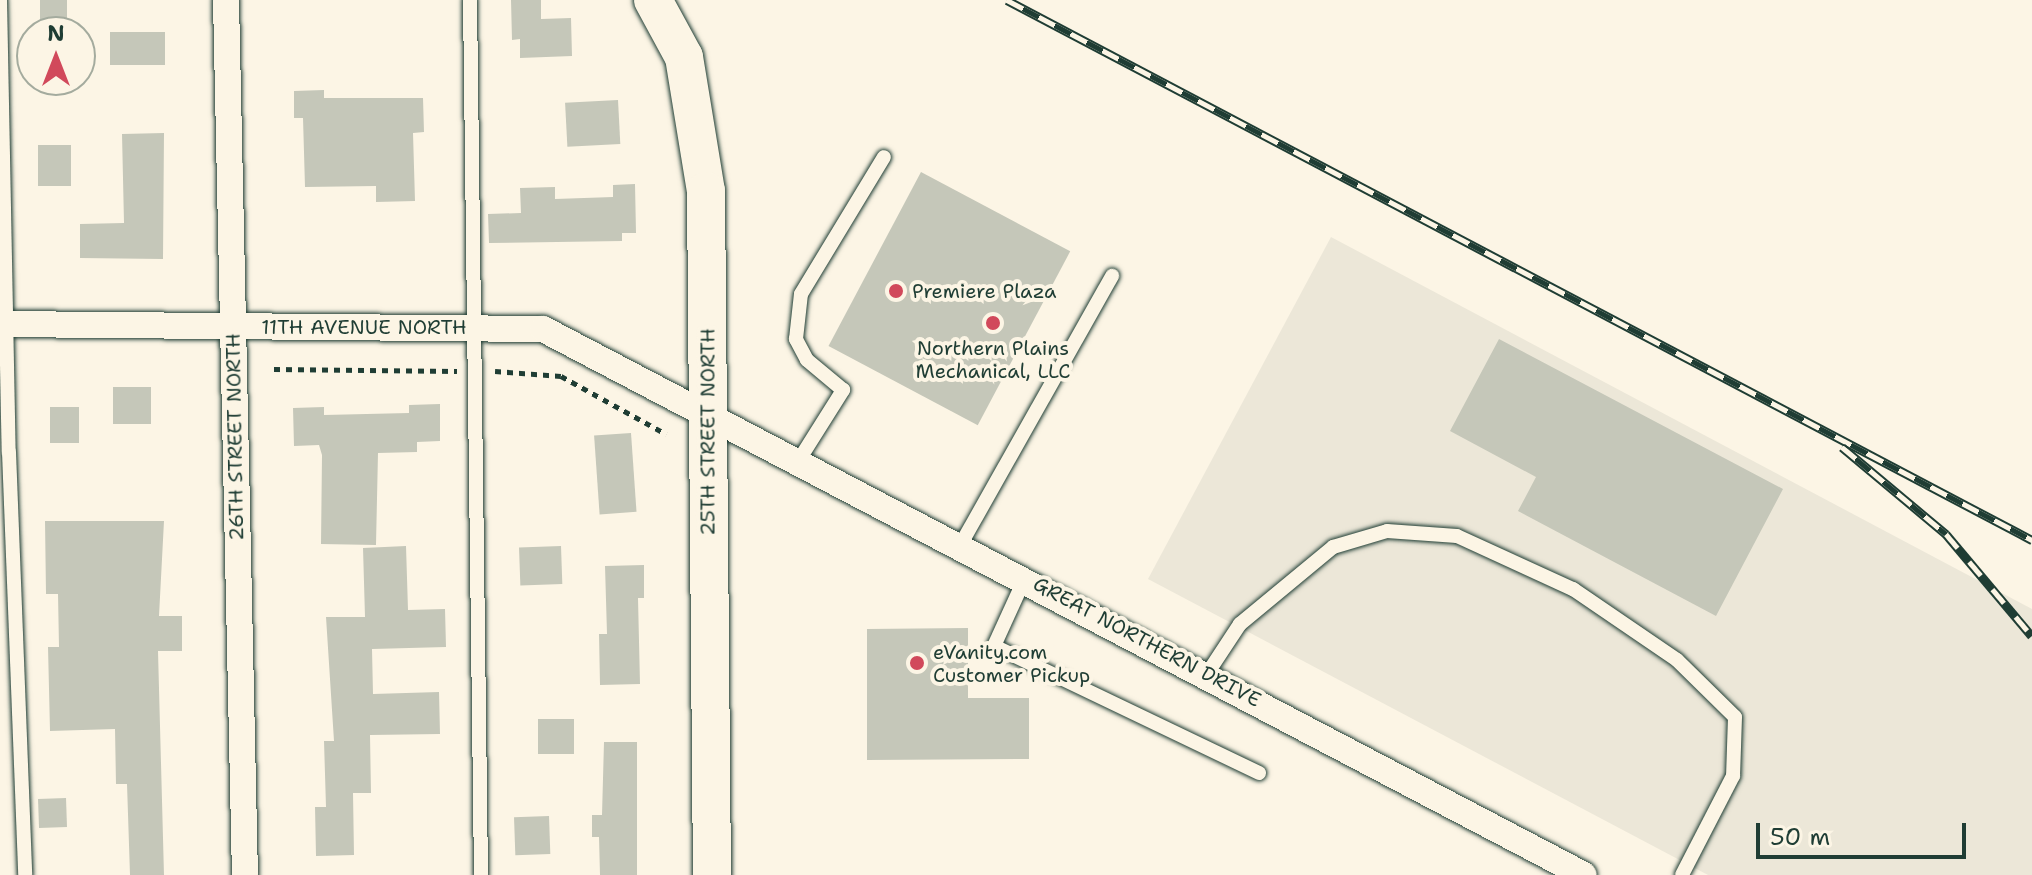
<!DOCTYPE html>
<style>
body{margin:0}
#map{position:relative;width:2032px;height:875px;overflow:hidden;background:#fcf5e5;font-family:"Shantell Sans",sans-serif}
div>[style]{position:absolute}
.built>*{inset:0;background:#ece7d8}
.building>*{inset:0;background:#c5c7b9;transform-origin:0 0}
.path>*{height:5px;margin-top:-2.5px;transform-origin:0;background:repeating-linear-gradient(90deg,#1f3d34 0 6px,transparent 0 12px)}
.roads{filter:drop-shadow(0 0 2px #1f3d34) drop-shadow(0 0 2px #1f3d34)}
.lane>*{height:14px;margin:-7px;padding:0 7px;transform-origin:7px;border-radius:7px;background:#fcf5e5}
.street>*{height:26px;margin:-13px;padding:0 13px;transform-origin:13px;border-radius:13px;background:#fcf5e5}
.secondary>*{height:38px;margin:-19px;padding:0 19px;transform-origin:19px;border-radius:19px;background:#fcf5e5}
.rail>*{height:9px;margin-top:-4.5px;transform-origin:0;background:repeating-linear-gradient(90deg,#fcf5e5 0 18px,#1f3d34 0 36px);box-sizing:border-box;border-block:2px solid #1f3d34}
.dots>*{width:22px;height:22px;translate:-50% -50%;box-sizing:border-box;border:4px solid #fcf5e5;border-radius:50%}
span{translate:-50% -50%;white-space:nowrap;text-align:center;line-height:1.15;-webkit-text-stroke:8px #fcf5e5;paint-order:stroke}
.poi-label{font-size:20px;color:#1f3d34}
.left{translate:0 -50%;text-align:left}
.street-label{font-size:20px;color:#1f3d34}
.north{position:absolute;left:16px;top:16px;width:80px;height:80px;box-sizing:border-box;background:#fcf5e5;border:2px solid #a4ab9e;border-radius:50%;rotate:0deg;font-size:22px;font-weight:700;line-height:32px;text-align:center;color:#1f3d34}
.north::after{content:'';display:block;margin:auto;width:28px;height:36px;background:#d1495b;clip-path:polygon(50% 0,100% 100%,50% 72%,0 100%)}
.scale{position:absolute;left:1756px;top:823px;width:210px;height:36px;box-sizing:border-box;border:4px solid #1f3d34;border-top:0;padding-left:10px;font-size:24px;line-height:28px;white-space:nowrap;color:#1f3d34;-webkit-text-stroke:6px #fcf5e5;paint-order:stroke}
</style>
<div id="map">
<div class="built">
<div style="clip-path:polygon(1331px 237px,2032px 609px,2032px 875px,1708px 875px,1148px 579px)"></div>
</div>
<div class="building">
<div style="left:40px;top:0;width:27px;height:32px"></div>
<div style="clip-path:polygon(511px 0,541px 0,541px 19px,571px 18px,572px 56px,520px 58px,520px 39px,512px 40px)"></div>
<div style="left:165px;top:32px;width:33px;height:55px;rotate:90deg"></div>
<div style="clip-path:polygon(324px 90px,324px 98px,423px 98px,424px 132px,413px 133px,415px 201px,376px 202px,376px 186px,305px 187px,303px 118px,294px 118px,294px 91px)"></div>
<div style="left:618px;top:100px;width:44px;height:53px;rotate:87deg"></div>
<div style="clip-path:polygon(164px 133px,163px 259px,80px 258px,80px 224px,124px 223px,122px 134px)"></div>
<div style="left:38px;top:145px;width:33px;height:41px"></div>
<div style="left:921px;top:172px;width:169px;height:197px;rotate:28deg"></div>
<div style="clip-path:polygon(635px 184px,636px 233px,622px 233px,622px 241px,489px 243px,488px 214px,521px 213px,520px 188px,555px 187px,555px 199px,613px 197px,613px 185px)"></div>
<div style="clip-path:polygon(1499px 339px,1783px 489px,1716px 616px,1518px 511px,1536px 477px,1450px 431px)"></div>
<div style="left:113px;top:387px;width:38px;height:37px"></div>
<div style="clip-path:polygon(440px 404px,440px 441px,417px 442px,417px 452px,378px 453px,376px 545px,321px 544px,322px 455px,319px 445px,294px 446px,293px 408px,324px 407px,324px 415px,409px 413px,409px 405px)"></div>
<div style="left:50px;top:407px;width:29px;height:36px"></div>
<div style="left:631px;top:433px;width:79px;height:37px;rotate:86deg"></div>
<div style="clip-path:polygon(45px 521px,164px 521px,159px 616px,182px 616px,182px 651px,158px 651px,164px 875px,130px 875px,127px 784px,116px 784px,115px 729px,50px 731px,48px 647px,59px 647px,58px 594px,46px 594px)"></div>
<div style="clip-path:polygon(406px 546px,408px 610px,445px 609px,446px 647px,372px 649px,373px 694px,439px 692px,440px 734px,370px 735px,371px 793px,353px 793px,354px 855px,316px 856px,315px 807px,326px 807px,324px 741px,334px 741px,326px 617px,365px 617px,363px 548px)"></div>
<div style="left:561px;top:546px;width:38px;height:42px;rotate:88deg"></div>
<div style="clip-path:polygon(644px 565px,644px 598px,638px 598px,640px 684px,600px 685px,599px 634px,607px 634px,605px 566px)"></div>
<div style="clip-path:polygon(968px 628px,968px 698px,1029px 698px,1029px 759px,867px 760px,867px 629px)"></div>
<div style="left:574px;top:719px;width:35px;height:36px;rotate:90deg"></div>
<div style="clip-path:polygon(604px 742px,637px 742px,637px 875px,600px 875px,599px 837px,592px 837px,592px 815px,602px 815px)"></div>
<div style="left:66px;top:798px;width:29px;height:28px;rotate:88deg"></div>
<div style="left:549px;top:816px;width:38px;height:35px;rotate:88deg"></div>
</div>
<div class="path">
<div style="left:274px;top:369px;width:183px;rotate:0.6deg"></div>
<div style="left:495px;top:371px;width:66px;rotate:4.3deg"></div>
<div style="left:561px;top:376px;width:120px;rotate:28.9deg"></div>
</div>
<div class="roads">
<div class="lane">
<div style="left:0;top:0;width:452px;rotate:88.9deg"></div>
<div style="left:9px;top:452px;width:423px;rotate:87.8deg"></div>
<div style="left:470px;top:0;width:875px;rotate:89.28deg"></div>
<div style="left:799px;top:460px;width:83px;rotate:-57.8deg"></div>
<div style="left:843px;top:390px;width:47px;rotate:-140.2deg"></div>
<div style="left:807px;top:360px;width:24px;rotate:-118deg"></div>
<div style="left:796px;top:339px;width:45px;rotate:-83.7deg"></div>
<div style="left:801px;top:294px;width:160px;rotate:-58.8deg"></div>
<div style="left:961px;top:544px;width:308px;rotate:-60.6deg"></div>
<div style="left:1025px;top:578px;width:75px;rotate:114.5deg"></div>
<div style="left:994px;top:646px;width:294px;rotate:25.6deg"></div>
<div style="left:1207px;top:674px;width:60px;rotate:-56.6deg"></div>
<div style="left:1240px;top:624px;width:121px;rotate:-39.6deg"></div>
<div style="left:1333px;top:547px;width:56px;rotate:-16.5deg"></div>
<div style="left:1387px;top:531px;width:70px;rotate:4.1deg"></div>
<div style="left:1457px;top:536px;width:128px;rotate:24.6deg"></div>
<div style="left:1573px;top:589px;width:126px;rotate:34.3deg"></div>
<div style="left:1677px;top:660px;width:81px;rotate:44.5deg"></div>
<div style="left:1735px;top:717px;width:59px;rotate:91.9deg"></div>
<div style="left:1733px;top:776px;width:111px;rotate:117.3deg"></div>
</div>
<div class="street">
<div style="left:226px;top:0;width:875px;rotate:88.76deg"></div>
<div style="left:0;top:324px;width:543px;rotate:0.53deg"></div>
<div style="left:543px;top:329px;width:1175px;rotate:27.68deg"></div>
</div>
<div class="secondary">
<div style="left:653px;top:0;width:65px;rotate:61.5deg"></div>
<div style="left:684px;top:57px;width:136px;rotate:80.7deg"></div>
<div style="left:706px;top:191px;width:684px;rotate:89.5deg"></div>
</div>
</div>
<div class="rail">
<div style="left:1007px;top:0;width:1159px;rotate:27.78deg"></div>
<div style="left:1842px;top:447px;width:136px;rotate:39.9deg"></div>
<div style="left:1946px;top:534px;width:133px;rotate:49.9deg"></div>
</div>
<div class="dots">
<div style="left:896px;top:291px;background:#d1495b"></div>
<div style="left:993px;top:323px;background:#d1495b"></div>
<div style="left:917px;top:663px;background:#d1495b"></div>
</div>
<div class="poi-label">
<span class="left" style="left:912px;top:291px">Premiere Plaza</span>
<span style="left:993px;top:360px">Northern Plains<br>Mechanical, LLC</span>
<span class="left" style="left:933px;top:664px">eVanity.com<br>Customer Pickup</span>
</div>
<div class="street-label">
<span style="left:364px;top:327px">11TH AVENUE NORTH</span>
<span style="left:708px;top:432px;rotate:-90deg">25TH STREET NORTH</span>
<span style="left:235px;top:437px;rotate:-91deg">26TH STREET NORTH</span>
<span style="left:1147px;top:642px;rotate:28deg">GREAT NORTHERN DRIVE</span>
</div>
<div class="north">N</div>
<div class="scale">50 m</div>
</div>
